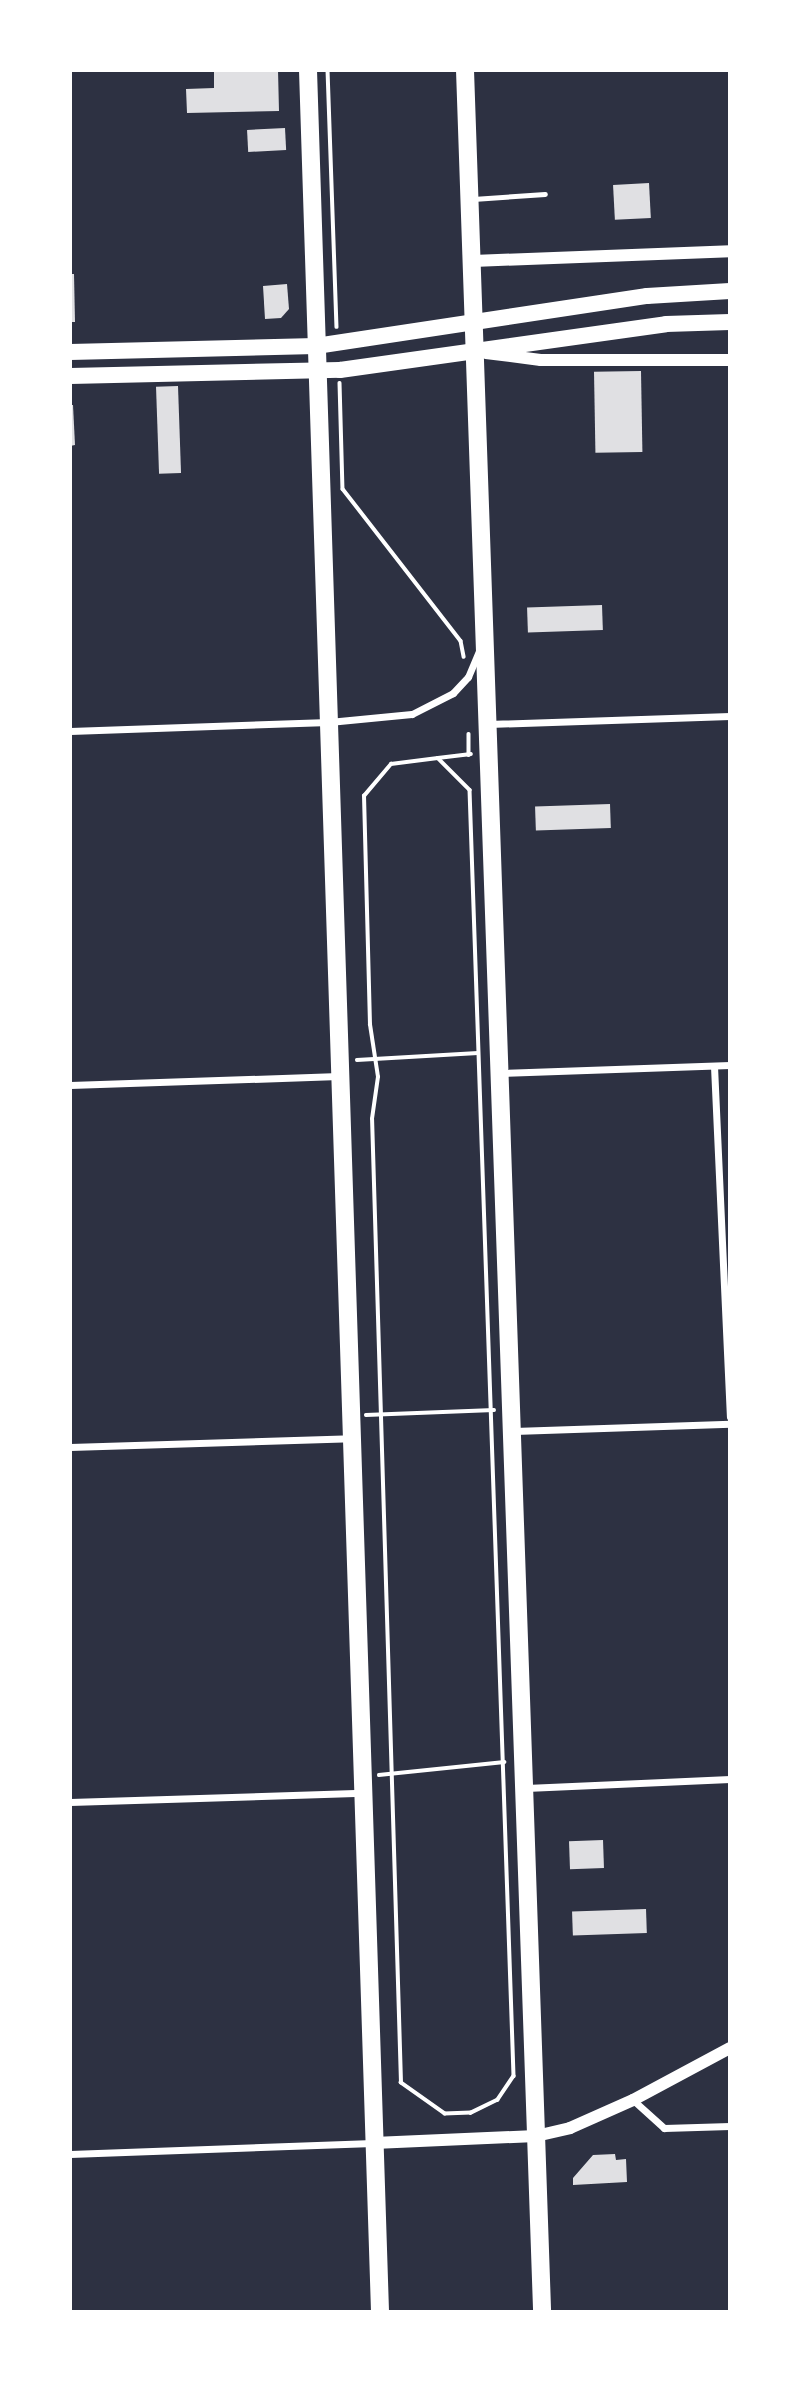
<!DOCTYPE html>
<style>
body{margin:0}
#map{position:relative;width:800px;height:2382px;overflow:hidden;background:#2d3142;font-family:"Archivo Narrow",sans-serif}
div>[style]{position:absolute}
.building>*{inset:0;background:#e0e0e3;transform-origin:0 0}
.path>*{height:3.5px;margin:-1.75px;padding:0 1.75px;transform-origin:1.75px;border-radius:1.75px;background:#fff}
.service>*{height:5px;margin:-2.5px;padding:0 2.5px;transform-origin:2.5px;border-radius:2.5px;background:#fff}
.minor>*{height:7px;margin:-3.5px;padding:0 3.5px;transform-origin:3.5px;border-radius:3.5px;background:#fff}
.tertiary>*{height:12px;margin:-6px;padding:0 6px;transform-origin:6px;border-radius:6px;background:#fff}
.primary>*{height:16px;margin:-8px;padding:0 8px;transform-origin:8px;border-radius:8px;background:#fff}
.trunk>*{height:18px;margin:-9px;padding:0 9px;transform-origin:9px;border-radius:9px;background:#fff}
span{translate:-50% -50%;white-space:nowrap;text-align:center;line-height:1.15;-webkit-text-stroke:5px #fff;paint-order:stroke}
.frame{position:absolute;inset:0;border:72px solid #fff;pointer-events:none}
</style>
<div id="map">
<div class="building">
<div style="clip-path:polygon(214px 70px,278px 70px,279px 111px,187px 113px,186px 89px,214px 88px)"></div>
<div style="left:285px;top:128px;width:22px;height:38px;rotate:87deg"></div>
<div style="left:649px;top:183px;width:35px;height:36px;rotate:87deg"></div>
<div style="clip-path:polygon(70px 274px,74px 274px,75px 322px,70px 322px)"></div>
<div style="clip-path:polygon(287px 284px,289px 309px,281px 318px,265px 319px,263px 286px)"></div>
<div style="left:641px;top:371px;width:81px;height:47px;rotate:89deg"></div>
<div style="left:178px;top:386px;width:87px;height:22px;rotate:88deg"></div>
<div style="clip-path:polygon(70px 405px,73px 405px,75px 445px,70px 446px)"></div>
<div style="left:602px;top:605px;width:25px;height:75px;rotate:88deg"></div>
<div style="left:610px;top:804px;width:24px;height:75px;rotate:88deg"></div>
<div style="left:603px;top:1840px;width:28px;height:34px;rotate:88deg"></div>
<div style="left:646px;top:1909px;width:24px;height:74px;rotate:88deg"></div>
<div style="clip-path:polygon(615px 2154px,616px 2160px,626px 2159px,627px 2182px,573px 2185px,573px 2178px,593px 2155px)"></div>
</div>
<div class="path">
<div style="left:328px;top:70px;width:257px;rotate:88deg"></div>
<div style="left:340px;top:383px;width:106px;rotate:88.4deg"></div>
<div style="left:343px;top:489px;width:192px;rotate:52.2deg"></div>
<div style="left:461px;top:641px;width:16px;rotate:79deg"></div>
<div style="left:469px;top:734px;width:21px;rotate:90deg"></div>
<div style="left:438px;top:758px;width:45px;rotate:45deg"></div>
<div style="left:470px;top:790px;width:1287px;rotate:88.04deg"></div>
<div style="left:514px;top:2076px;width:29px;rotate:124deg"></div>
<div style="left:498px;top:2100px;width:30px;rotate:154deg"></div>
<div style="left:471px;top:2113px;width:26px;rotate:178deg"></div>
<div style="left:445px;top:2114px;width:54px;rotate:-144.8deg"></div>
<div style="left:401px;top:2083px;width:964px;rotate:-91.72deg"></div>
<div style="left:372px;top:1119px;width:42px;rotate:-81.9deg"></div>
<div style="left:378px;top:1077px;width:53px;rotate:-98.7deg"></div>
<div style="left:370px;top:1025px;width:229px;rotate:-91.5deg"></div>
<div style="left:364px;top:796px;width:42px;rotate:-49.8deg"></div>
<div style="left:391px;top:764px;width:47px;rotate:-7.3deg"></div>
<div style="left:438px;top:758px;width:33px;rotate:-7deg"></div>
<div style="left:357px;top:1060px;width:121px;rotate:-3.3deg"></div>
<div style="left:366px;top:1415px;width:128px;rotate:-2.2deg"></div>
<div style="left:379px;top:1775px;width:126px;rotate:-5.9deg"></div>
</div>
<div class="service">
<div style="left:473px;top:199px;width:72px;rotate:-4deg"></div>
</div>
<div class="minor">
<div style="left:489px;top:724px;width:241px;rotate:-1.9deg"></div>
<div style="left:70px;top:731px;width:259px;rotate:-2deg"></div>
<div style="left:329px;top:722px;width:83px;rotate:-5.5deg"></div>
<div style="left:412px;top:714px;width:46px;rotate:-27.1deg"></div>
<div style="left:453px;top:693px;width:22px;rotate:-47deg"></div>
<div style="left:468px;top:677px;width:28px;rotate:-67deg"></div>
<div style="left:714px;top:1066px;width:351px;rotate:87.4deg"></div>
<div style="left:500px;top:1073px;width:230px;rotate:-2deg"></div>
<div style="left:70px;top:1085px;width:269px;rotate:-1.9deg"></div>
<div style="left:514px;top:1431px;width:216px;rotate:-1.9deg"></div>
<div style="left:70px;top:1447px;width:281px;rotate:-1.8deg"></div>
<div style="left:526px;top:1788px;width:204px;rotate:-2.5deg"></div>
<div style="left:70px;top:1802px;width:293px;rotate:-1.8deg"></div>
<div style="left:633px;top:2100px;width:42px;rotate:42.1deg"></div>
<div style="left:664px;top:2128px;width:66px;rotate:-1.7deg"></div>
<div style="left:70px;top:2154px;width:303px;rotate:-2.1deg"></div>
</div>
<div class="tertiary">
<div style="left:473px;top:261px;width:257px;rotate:-2.2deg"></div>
<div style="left:486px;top:353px;width:55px;rotate:7.3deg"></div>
<div style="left:541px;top:360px;width:189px"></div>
<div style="left:374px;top:2143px;width:162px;rotate:-2.5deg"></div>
<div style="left:536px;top:2136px;width:35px;rotate:-13deg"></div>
<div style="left:570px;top:2128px;width:69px;rotate:-24deg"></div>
<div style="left:633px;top:2100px;width:110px;rotate:-28.2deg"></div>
</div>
<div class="primary">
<div style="left:70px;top:352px;width:246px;rotate:-1.4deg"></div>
<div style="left:316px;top:346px;width:335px;rotate:-8.6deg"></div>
<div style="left:647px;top:296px;width:83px;rotate:-3.4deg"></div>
<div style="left:70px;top:376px;width:270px;rotate:-1.3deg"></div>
<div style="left:340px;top:370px;width:329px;rotate:-8deg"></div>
<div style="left:666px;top:324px;width:64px;rotate:-1.8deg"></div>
</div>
<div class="trunk">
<div style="left:308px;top:70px;width:2243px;rotate:88.16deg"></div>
<div style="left:465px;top:70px;width:2243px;rotate:88.03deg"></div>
</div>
<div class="frame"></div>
</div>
